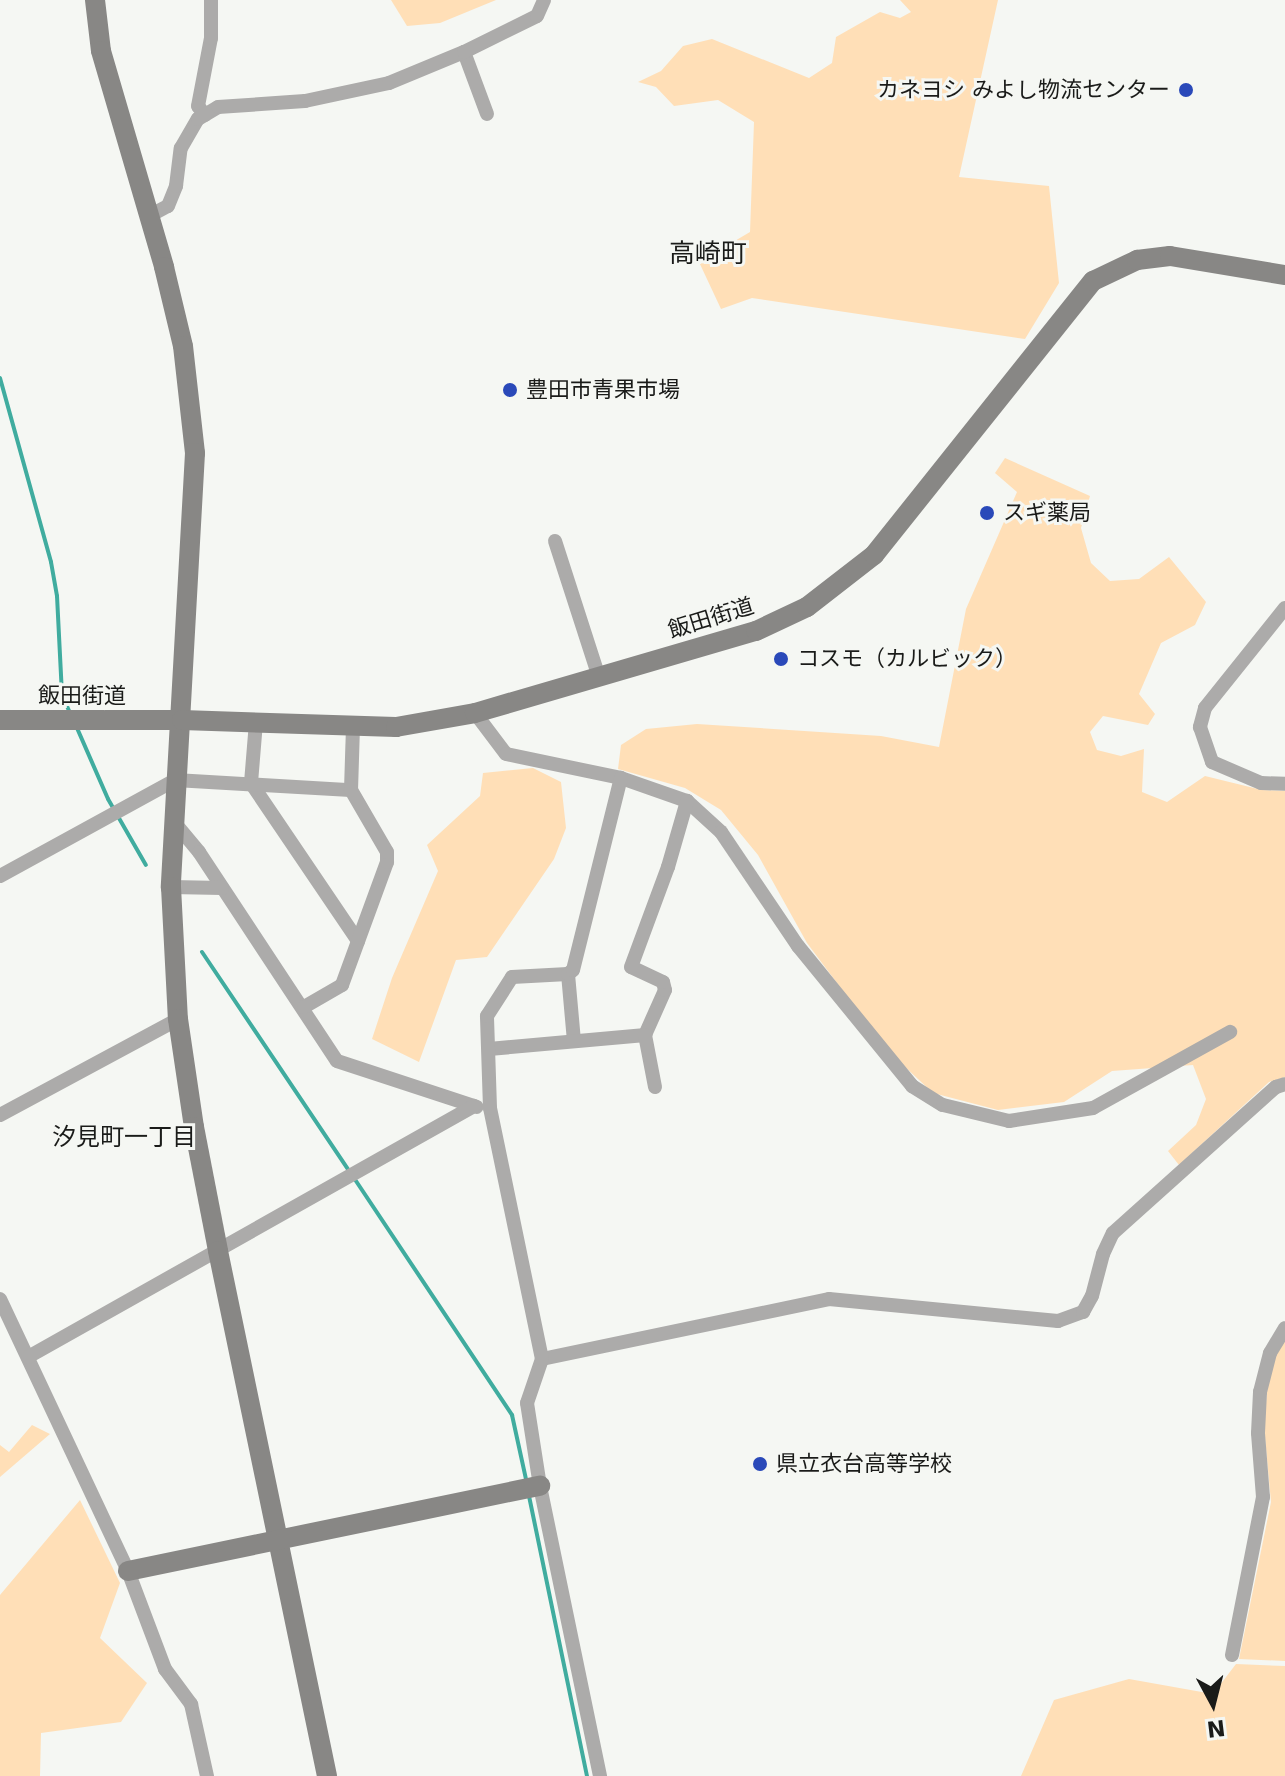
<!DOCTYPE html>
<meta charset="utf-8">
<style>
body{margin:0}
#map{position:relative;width:1285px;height:1776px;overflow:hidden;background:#f5f7f3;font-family:"DejaVu Sans","Noto Sans JP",sans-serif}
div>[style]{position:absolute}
.green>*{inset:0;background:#ffdfb7}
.stream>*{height:4px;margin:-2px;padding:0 2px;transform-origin:2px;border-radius:2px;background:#40ac9f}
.street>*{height:14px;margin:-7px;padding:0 7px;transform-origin:7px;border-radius:7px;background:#acabaa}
.secondary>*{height:20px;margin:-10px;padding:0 10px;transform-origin:10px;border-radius:10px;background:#888785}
.dots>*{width:22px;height:22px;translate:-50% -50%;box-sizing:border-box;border:4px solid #f5f7f3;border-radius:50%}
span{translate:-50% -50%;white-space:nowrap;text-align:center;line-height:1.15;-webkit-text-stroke:6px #f5f7f3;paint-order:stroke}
.poi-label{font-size:22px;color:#1a1b19}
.right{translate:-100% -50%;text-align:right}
.left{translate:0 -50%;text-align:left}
.street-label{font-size:22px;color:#1a1b19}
.neighbourhood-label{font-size:24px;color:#1a1b19}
.quarter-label{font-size:26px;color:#1a1b19}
.north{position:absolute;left:1173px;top:1664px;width:80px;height:80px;-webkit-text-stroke:6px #f5f7f3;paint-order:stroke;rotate:173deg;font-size:22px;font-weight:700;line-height:32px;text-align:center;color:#1a1b19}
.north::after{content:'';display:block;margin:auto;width:28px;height:36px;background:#1a1b19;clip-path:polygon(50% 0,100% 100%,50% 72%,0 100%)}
</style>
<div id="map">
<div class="green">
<div style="clip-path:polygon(391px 0,496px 0,440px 23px,407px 26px)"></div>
<div style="clip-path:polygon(900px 0,998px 0,959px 177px,1049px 186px,1059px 283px,1025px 339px,752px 298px,721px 309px,699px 262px,750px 232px,754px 122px,718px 100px,674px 106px,656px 87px,638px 82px,661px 71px,683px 46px,712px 39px,809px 78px,832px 63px,836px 37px,880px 12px,900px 18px,911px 12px)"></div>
<div style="clip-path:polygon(1005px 458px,1090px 496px,1081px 528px,1091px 563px,1110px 581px,1139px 579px,1169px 557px,1206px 602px,1195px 625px,1161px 643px,1139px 694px,1155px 714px,1148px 725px,1103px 716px,1090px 732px,1097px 750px,1121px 756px,1144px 749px,1142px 792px,1167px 802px,1205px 776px,1262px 790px,1285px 791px,1285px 1077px,1269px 1082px,1179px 1165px,1168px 1151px,1196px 1125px,1206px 1099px,1193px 1065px,1112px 1071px,1064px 1102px,998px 1110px,933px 1093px,888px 1051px,807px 943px,758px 855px,721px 810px,685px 788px,618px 769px,621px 745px,646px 729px,697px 724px,881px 736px,939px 747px,966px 609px,1017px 492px,995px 473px)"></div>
<div style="clip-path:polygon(533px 768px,561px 782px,566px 828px,554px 859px,487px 957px,456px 960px,419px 1062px,372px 1039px,392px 978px,438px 871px,427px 845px,480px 796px,483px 773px)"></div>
<div style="clip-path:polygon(1285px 1339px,1285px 1661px,1239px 1659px,1271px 1502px,1264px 1427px,1267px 1391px,1274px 1356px)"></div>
<div style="clip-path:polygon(32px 1425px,50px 1434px,0 1477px,0 1445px,9px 1452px)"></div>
<div style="clip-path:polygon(80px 1500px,120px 1583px,100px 1638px,147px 1683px,121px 1722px,41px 1733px,40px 1776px,0 1776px,0 1595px)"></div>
<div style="clip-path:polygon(1236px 1664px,1285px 1666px,1285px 1776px,1021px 1776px,1054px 1700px,1129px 1679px,1213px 1694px)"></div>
</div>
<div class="stream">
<div style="left:0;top:378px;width:191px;rotate:74.5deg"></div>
<div style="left:51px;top:562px;width:35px;rotate:80deg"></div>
<div style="left:57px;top:596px;width:99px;rotate:87.1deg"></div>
<div style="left:62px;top:695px;width:20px;rotate:66deg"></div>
<div style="left:77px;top:728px;width:77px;rotate:66.4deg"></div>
<div style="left:108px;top:799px;width:76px;rotate:60.1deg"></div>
<div style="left:202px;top:952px;width:264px;rotate:56.1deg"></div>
<div style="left:354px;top:1178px;width:285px;rotate:56.3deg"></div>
<div style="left:512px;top:1415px;width:71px;rotate:77.7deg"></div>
<div style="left:529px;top:1496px;width:286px;rotate:78.3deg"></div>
</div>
<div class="street">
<div style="left:464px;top:52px;width:66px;rotate:69.6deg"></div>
<div style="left:205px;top:115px;width:11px;rotate:-128deg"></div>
<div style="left:198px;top:106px;width:69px;rotate:-79.2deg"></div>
<div style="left:211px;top:38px;width:38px;rotate:-90deg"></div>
<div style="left:149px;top:216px;width:21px;rotate:-28deg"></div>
<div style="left:168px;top:206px;width:22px;rotate:-68deg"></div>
<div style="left:176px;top:186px;width:38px;rotate:-83deg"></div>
<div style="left:181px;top:148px;width:34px;rotate:-60deg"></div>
<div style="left:198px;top:119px;width:23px;rotate:-31deg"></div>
<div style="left:218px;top:107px;width:87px;rotate:-3.9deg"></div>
<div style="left:305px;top:101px;width:86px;rotate:-12.1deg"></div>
<div style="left:389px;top:83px;width:81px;rotate:-22.5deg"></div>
<div style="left:464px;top:52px;width:81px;rotate:-26.3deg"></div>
<div style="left:537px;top:16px;width:17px;rotate:-66deg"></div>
<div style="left:555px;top:541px;width:143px;rotate:72.1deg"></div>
<div style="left:1285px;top:608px;width:128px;rotate:128.7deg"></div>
<div style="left:1205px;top:708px;width:20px;rotate:105deg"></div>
<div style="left:1200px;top:727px;width:37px;rotate:71deg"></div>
<div style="left:1212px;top:762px;width:53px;rotate:23.2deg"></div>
<div style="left:1261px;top:783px;width:24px;rotate:2deg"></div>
<div style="left:475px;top:713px;width:51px;rotate:52.9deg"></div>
<div style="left:506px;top:754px;width:117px;rotate:11.8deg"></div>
<div style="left:621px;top:778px;width:70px;rotate:19.2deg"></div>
<div style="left:687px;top:801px;width:46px;rotate:42.4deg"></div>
<div style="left:721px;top:832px;width:138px;rotate:56deg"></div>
<div style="left:798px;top:946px;width:181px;rotate:50.8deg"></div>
<div style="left:912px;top:1086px;width:36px;rotate:32deg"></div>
<div style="left:943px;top:1105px;width:68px;rotate:13.6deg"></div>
<div style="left:1009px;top:1121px;width:85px;rotate:-8.8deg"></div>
<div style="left:1093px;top:1108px;width:157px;rotate:-29deg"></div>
<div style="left:256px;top:722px;width:61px;rotate:94.7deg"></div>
<div style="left:251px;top:783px;width:191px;rotate:55.9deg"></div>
<div style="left:174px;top:822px;width:39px;rotate:50deg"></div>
<div style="left:199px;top:852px;width:250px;rotate:56.6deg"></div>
<div style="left:337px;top:1061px;width:147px;rotate:18.2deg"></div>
<div style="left:0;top:876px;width:200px;rotate:-28.7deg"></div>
<div style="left:175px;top:780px;width:176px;rotate:3.3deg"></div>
<div style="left:171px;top:887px;width:51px;rotate:1.1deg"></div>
<div style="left:568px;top:974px;width:67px;rotate:84.9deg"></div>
<div style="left:304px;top:1007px;width:44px;rotate:-30.1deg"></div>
<div style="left:342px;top:985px;width:131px;rotate:-69.9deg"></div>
<div style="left:387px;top:862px;width:10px;rotate:-90deg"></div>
<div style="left:387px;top:852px;width:72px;rotate:-120.1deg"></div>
<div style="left:351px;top:790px;width:65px;rotate:-88.2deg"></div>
<div style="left:645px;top:1035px;width:49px;rotate:-66deg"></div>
<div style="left:665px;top:990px;width:8px;rotate:-104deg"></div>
<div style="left:663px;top:982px;width:35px;rotate:-155deg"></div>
<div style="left:631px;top:967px;width:107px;rotate:-69.7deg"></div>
<div style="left:668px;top:867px;width:69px;rotate:-73.9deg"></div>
<div style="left:489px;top:1049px;width:157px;rotate:-5.1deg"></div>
<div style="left:645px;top:1035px;width:53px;rotate:79.1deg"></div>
<div style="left:0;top:1115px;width:202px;rotate:-28.3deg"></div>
<div style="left:0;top:1299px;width:301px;rotate:64.8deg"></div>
<div style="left:128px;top:1571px;width:105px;rotate:69.3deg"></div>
<div style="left:165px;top:1669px;width:44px;rotate:53.4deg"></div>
<div style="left:191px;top:1704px;width:74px;rotate:77.5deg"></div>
<div style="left:28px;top:1357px;width:512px;rotate:-29.37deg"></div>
<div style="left:542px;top:1359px;width:293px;rotate:-11.8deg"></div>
<div style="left:829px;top:1299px;width:230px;rotate:5.5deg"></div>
<div style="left:1058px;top:1321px;width:27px;rotate:-20deg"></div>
<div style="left:1083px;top:1312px;width:18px;rotate:-61deg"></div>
<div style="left:1092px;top:1296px;width:43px;rotate:-75.3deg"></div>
<div style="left:1103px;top:1254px;width:23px;rotate:-65deg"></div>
<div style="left:1113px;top:1233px;width:219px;rotate:-41.9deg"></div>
<div style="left:1276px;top:1087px;width:9px;rotate:-18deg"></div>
<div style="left:1232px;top:1655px;width:161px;rotate:-78.9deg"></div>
<div style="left:1263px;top:1497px;width:64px;rotate:-94.5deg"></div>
<div style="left:1258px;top:1433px;width:41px;rotate:-87.2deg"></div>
<div style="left:1260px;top:1392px;width:40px;rotate:-75.6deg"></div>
<div style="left:1270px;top:1353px;width:29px;rotate:-59deg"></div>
<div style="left:600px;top:1776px;width:296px;rotate:-101.7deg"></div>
<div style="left:540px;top:1486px;width:84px;rotate:-98.9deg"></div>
<div style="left:527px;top:1403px;width:46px;rotate:-71.2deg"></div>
<div style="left:542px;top:1359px;width:256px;rotate:-101.7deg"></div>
<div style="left:490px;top:1108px;width:92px;rotate:-91.9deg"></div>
<div style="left:487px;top:1016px;width:46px;rotate:-57.3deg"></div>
<div style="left:512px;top:977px;width:56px;rotate:-3.1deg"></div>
<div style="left:568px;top:974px;width:6px;rotate:-39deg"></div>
<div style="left:573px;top:970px;width:198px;rotate:-76deg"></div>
</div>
<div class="secondary">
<div style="left:95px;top:0;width:51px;rotate:83.3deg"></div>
<div style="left:101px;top:51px;width:225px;rotate:73.7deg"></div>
<div style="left:164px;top:267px;width:81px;rotate:76.5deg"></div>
<div style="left:183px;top:346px;width:108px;rotate:83.6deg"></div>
<div style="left:195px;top:453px;width:435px;rotate:93.2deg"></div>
<div style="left:171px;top:887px;width:132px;rotate:87deg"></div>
<div style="left:178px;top:1019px;width:109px;rotate:81.6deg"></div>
<div style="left:194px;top:1127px;width:126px;rotate:79deg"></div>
<div style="left:218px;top:1251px;width:536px;rotate:78.27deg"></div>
<div style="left:0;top:720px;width:182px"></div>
<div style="left:182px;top:720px;width:214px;rotate:1.9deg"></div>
<div style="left:396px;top:727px;width:80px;rotate:-10deg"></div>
<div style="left:475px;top:713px;width:293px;rotate:-16.3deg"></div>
<div style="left:756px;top:631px;width:56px;rotate:-25.2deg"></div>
<div style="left:807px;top:607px;width:85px;rotate:-37.8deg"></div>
<div style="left:874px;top:555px;width:351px;rotate:-51.4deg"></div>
<div style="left:1093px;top:281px;width:49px;rotate:-25.5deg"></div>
<div style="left:1137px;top:260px;width:33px;rotate:-7deg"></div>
<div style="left:1170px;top:256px;width:117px;rotate:9.4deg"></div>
<div style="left:128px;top:1571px;width:421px;rotate:-11.7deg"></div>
</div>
<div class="dots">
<div style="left:1186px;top:90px;background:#2a49b9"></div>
<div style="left:510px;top:390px;background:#2a49b9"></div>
<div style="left:987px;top:513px;background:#2a49b9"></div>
<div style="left:781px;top:659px;background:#2a49b9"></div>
<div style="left:760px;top:1464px;background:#2a49b9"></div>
</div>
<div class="poi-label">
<span class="right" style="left:1170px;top:90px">カネヨシ みよし物流センター</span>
<span class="left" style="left:526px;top:390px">豊田市青果市場</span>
<span class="left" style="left:1003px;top:513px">スギ薬局</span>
<span class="left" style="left:797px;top:659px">コスモ（カルビック）</span>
<span class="left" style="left:776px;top:1464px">県立衣台高等学校</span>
</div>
<div class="street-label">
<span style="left:711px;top:618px;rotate:-17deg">飯田街道</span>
<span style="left:82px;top:696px">飯田街道</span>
</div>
<div class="neighbourhood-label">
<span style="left:124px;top:1138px">汐見町一丁目</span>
</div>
<div class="quarter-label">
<span style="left:708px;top:254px">高崎町</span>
</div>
<div class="north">N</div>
</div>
